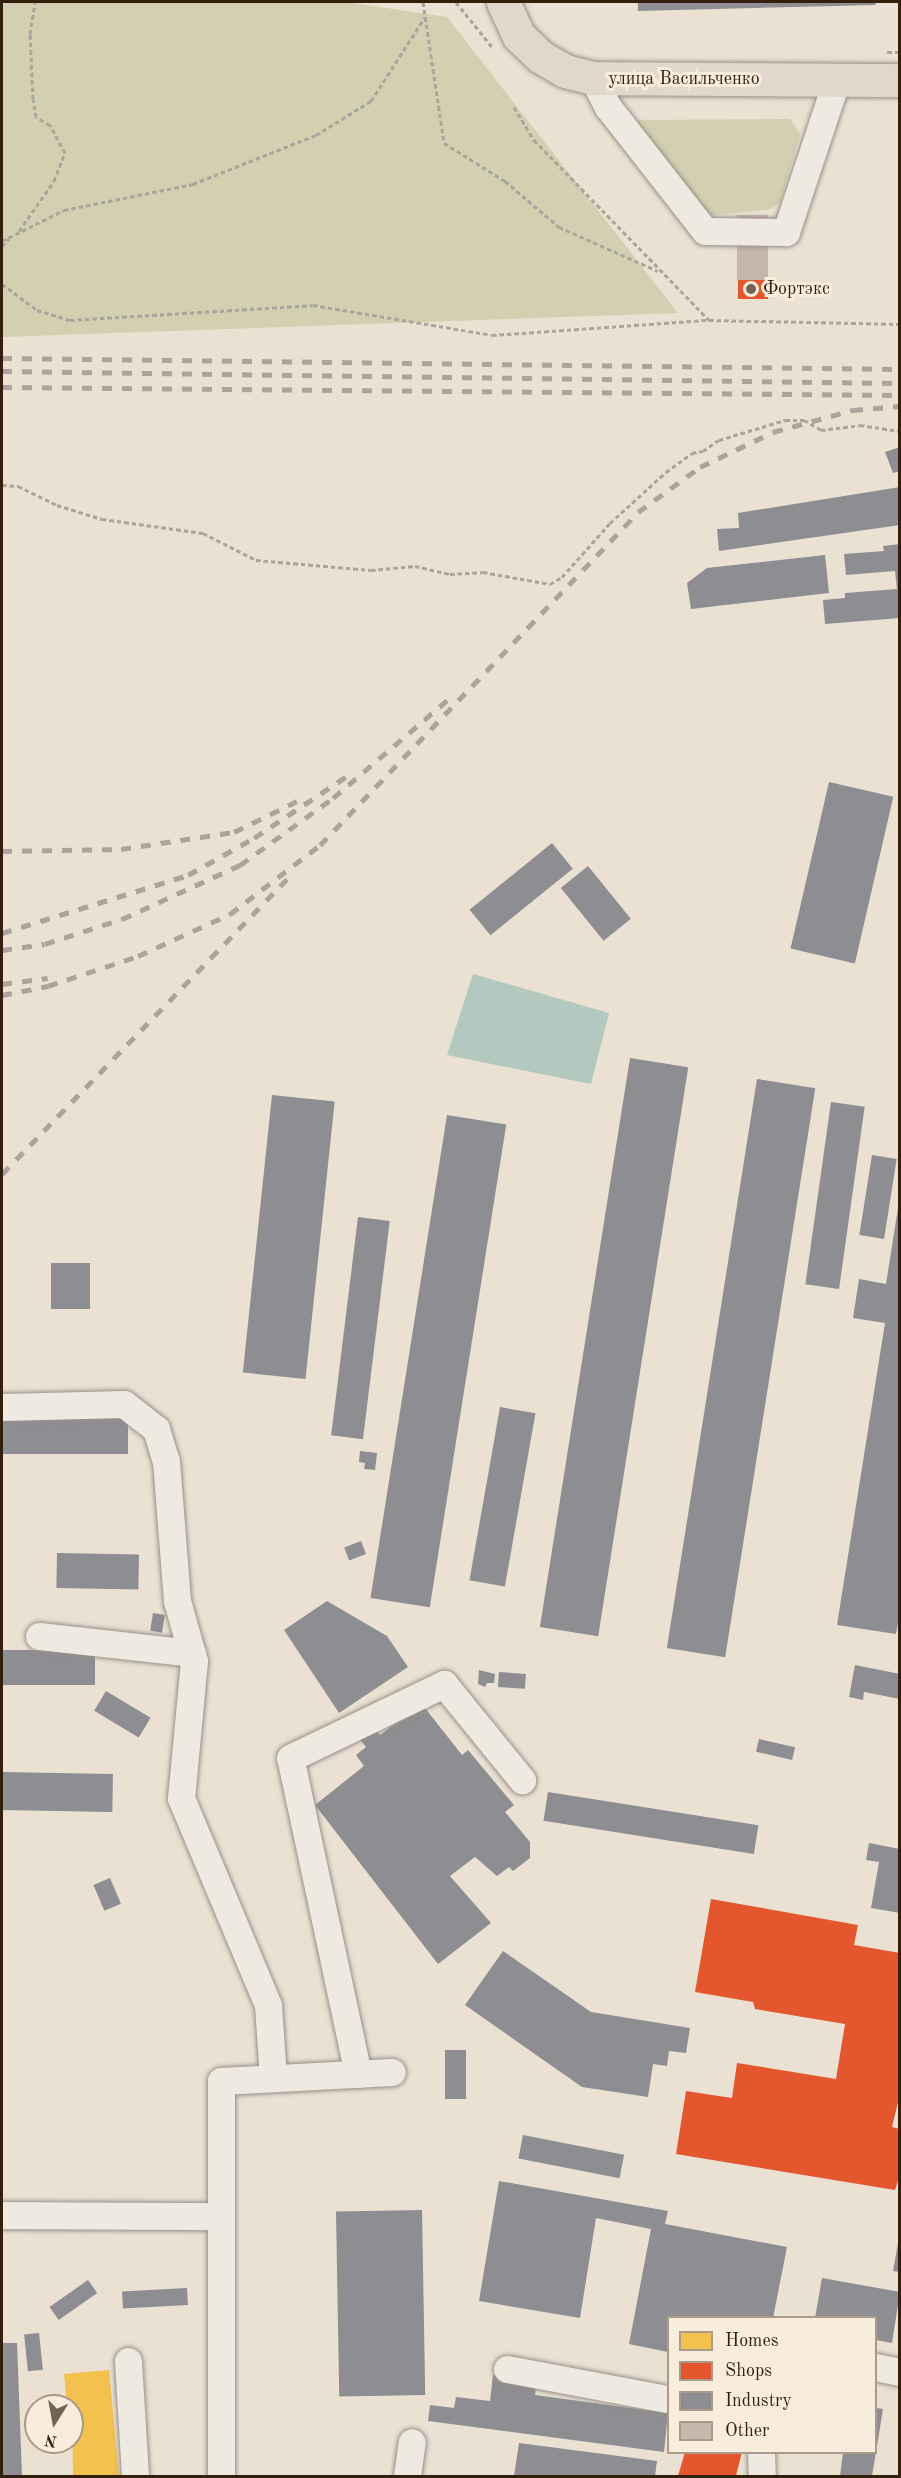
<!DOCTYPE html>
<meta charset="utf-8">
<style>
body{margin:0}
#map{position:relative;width:901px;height:2478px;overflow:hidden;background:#eae1d3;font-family:"Old Standard TT",serif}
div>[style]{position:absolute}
.green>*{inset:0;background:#d2d0b0}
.water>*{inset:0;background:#b3c8be}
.homes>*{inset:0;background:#f2c14e}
.shops>*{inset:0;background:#e4572e;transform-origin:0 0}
.industry>*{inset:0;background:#8d8d92;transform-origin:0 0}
.building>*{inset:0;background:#c7b6ab;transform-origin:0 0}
.path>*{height:3px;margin-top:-1.5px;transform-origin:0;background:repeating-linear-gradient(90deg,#aaa49d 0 4.5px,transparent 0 7.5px)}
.roads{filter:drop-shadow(0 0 2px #999187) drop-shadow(0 0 2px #999187)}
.minor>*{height:27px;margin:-13.5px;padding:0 13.5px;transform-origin:13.5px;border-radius:13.5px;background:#eeeae2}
.major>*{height:33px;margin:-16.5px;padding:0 16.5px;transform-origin:16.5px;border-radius:16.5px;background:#e1d8cd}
.rail>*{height:4.5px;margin-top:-2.25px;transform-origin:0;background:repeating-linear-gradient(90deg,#aaa49d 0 10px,transparent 0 20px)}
.dots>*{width:16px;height:16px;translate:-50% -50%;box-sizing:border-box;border:3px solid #f8ecdc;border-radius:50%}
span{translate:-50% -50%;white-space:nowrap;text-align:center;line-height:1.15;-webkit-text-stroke:6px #f8ecdc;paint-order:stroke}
.street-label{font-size:18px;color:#33200c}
.poi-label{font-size:18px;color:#33200c}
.left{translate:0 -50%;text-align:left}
.frame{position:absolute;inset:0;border:3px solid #33200c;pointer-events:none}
.legend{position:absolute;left:667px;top:2316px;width:210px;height:138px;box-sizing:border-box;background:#f8ecdc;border:2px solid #a99a89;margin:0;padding:8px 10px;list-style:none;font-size:18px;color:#33200c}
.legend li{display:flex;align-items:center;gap:12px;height:30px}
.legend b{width:30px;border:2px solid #a99a89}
.north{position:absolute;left:24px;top:2394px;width:60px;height:60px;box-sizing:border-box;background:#f8ecdc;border:2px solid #a99a89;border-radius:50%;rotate:191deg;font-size:16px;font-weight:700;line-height:24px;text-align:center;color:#33200c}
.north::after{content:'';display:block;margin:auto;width:21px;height:27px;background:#736452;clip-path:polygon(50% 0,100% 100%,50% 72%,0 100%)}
</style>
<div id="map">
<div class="green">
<div style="clip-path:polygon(2px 2px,346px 2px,447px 17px,678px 313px,2px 337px)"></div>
<div style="clip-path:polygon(790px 119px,800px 134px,780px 203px,768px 210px,711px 215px,703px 213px,627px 120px)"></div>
</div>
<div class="water">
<div style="clip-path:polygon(473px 974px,609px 1013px,591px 1084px,447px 1055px)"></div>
</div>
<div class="homes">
<div style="clip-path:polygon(109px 2370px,119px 2476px,73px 2476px,72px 2406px,67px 2406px,64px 2374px)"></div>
</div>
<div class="shops">
<div style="left:738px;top:280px;width:30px;height:19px"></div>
<div style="clip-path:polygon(711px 1899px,858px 1925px,854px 1945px,900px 1953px,900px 2094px,892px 2127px,900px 2129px,900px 2175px,895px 2190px,676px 2154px,686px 2091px,732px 2098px,737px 2063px,836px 2079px,845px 2024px,755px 2009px,753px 2002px,695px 1992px)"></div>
<div style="clip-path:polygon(685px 2452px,742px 2452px,736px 2476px,678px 2476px)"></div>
</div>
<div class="industry">
<div style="clip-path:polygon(638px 2px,875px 2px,876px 5px,638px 11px)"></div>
<div style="clip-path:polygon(900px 447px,900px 471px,893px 473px,885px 452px)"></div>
<div style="clip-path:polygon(900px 487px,900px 525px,719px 551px,717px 529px,739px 528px,738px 513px)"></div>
<div style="clip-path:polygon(900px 544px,900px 618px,825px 624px,823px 600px,845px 598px,845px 593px,897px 589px,895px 571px,846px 575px,844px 554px,884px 551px,883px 546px)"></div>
<div style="clip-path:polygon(825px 555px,829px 593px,691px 609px,687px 583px,707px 568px)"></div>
<div style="left:829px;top:782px;width:66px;height:171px;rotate:13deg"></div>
<div style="left:552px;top:843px;width:33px;height:106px;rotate:51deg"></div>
<div style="left:588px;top:866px;width:68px;height:35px;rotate:51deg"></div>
<div style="left:630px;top:1058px;width:59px;height:576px;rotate:9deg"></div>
<div style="left:757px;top:1079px;width:59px;height:576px;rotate:9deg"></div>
<div style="left:272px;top:1095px;width:63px;height:279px;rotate:6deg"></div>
<div style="left:831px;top:1102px;width:34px;height:184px;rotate:8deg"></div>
<div style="left:447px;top:1115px;width:60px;height:489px;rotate:9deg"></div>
<div style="left:872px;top:1155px;width:25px;height:81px;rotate:9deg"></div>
<div style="clip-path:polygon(898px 1208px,900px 1613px,896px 1634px,837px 1625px,885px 1323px,853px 1318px,859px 1279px,886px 1284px)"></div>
<div style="left:358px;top:1217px;width:32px;height:220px;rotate:7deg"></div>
<div style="left:51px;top:1263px;width:39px;height:46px"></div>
<div style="left:500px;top:1407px;width:36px;height:176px;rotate:10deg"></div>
<div style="left:128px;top:1417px;width:37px;height:126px;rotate:90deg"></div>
<div style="clip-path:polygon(360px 1451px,377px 1453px,375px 1470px,364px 1469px,365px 1463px,359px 1462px)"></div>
<div style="left:361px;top:1541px;width:14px;height:18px;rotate:69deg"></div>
<div style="left:57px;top:1553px;width:82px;height:35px;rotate:1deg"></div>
<div style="clip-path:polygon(327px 1601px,387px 1636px,408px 1667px,339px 1713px,284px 1630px)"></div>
<div style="left:153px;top:1613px;width:12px;height:18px;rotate:9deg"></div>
<div style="left:2px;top:1650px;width:93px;height:35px"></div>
<div style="clip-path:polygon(855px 1665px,900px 1674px,900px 1699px,864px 1692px,863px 1700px,849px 1697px)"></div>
<div style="clip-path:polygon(479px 1670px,495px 1674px,494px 1683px,487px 1683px,485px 1687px,478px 1684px)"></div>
<div style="left:499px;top:1672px;width:27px;height:15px;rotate:4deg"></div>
<div style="left:106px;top:1691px;width:52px;height:23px;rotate:31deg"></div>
<div style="clip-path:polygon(421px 1703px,462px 1755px,468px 1750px,514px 1805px,505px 1812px,530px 1842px,530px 1858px,513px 1871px,509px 1867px,497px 1876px,475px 1857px,450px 1876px,491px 1923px,438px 1964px,315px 1805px,364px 1766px,356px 1755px,366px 1747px,359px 1738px,373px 1726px,380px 1735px)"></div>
<div style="left:759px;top:1739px;width:37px;height:13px;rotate:13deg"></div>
<div style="left:2px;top:1772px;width:111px;height:38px;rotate:1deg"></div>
<div style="left:548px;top:1792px;width:213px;height:29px;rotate:9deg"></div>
<div style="clip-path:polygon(869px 1843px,900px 1849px,900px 1913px,871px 1908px,879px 1862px,866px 1860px)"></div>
<div style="left:110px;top:1878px;width:28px;height:18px;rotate:67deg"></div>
<div style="clip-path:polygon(503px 1951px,591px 2012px,690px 2028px,686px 2053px,669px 2051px,667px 2066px,653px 2064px,648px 2097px,582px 2087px,465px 2005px)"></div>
<div style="left:466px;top:2050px;width:49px;height:21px;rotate:90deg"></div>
<div style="left:523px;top:2135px;width:103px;height:24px;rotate:11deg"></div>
<div style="clip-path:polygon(499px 2181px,668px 2211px,665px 2224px,787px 2247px,773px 2318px,668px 2318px,668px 2352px,629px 2344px,651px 2229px,596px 2218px,580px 2318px,479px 2301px)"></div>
<div style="left:422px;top:2210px;width:185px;height:86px;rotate:89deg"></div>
<div style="clip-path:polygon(898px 2243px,900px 2243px,900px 2272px,893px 2271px)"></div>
<div style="clip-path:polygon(822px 2278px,900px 2292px,892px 2343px,876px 2340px,876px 2318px,815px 2318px)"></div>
<div style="left:88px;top:2280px;width:16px;height:47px;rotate:55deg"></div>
<div style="left:187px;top:2288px;width:17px;height:65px;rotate:87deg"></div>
<div style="left:39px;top:2333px;width:37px;height:15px;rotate:84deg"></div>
<div style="clip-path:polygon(2px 2343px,17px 2343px,22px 2476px,2px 2476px)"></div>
<div style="clip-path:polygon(493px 2375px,537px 2380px,535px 2395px,668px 2413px,664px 2452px,428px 2421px,430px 2405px,454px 2408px,456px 2397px,490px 2401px)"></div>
<div style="clip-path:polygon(876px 2408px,883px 2409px,877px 2446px,876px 2446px)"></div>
<div style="clip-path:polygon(519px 2443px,657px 2461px,655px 2476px,514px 2476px)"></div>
<div style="clip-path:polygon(843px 2452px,876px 2452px,872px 2476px,840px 2476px)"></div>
</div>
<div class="building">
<div style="left:768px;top:215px;width:65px;height:31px;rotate:90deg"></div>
</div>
<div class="path">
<div style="left:423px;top:2px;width:143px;rotate:81.5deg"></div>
<div style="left:444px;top:143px;width:72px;rotate:31.9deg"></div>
<div style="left:505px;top:181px;width:71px;rotate:40.4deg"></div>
<div style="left:559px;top:227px;width:108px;rotate:24deg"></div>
<div style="left:456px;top:2px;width:59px;rotate:51.2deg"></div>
<div style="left:887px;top:52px;width:13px"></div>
<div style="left:514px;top:107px;width:39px;rotate:59deg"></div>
<div style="left:534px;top:140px;width:251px;rotate:45.8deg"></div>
<div style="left:709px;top:320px;width:191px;rotate:1.2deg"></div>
<div style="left:19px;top:231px;width:61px;rotate:-55deg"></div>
<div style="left:54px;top:181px;width:30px;rotate:-69deg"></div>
<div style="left:65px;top:153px;width:32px;rotate:-118deg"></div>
<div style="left:50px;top:125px;width:16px;rotate:-150deg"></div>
<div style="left:36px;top:117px;width:18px;rotate:-99deg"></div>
<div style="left:33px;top:99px;width:65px;rotate:-92.6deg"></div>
<div style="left:30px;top:34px;width:32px;rotate:-81deg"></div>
<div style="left:2px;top:241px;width:69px;rotate:-26.6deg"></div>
<div style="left:64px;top:210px;width:132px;rotate:-11.4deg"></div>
<div style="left:193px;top:184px;width:132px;rotate:-21.7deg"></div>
<div style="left:316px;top:135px;width:65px;rotate:-31.7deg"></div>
<div style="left:371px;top:101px;width:100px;rotate:-57.3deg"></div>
<div style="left:2px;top:246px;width:10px;rotate:-45deg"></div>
<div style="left:2px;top:284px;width:44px;rotate:36.6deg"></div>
<div style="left:37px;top:310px;width:34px;rotate:17deg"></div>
<div style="left:70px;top:320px;width:243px;rotate:-3.5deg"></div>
<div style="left:313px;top:305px;width:181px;rotate:9.5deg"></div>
<div style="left:492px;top:335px;width:218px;rotate:-4deg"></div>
<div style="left:2px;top:485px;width:16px;rotate:4deg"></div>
<div style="left:18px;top:486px;width:43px;rotate:26deg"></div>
<div style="left:57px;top:505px;width:47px;rotate:17.3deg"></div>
<div style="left:102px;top:519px;width:102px;rotate:7.9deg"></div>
<div style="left:203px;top:533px;width:59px;rotate:27deg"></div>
<div style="left:256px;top:560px;width:115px;rotate:5deg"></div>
<div style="left:371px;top:570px;width:44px;rotate:-5.2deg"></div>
<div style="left:415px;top:566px;width:36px;rotate:13deg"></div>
<div style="left:450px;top:574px;width:33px;rotate:-3deg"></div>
<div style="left:483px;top:572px;width:68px;rotate:10.2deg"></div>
<div style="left:550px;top:584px;width:14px;rotate:-30deg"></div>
<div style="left:562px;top:577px;width:72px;rotate:-48.4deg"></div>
<div style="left:610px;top:523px;width:76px;rotate:-42.3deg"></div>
<div style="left:666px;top:472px;width:32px;rotate:-36deg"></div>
<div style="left:692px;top:453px;width:11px;rotate:-10deg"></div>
<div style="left:703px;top:451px;width:19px;rotate:-35deg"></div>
<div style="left:719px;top:440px;width:69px;rotate:-16.9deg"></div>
<div style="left:785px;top:420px;width:19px"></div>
<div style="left:804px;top:420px;width:20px;rotate:30deg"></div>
<div style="left:821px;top:430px;width:39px;rotate:-7deg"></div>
<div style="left:860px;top:425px;width:40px;rotate:8.5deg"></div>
</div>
<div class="roads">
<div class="minor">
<div style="left:593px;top:78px;width:33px;rotate:63deg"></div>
<div style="left:608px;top:107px;width:157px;rotate:52deg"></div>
<div style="left:705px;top:231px;width:81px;rotate:0.7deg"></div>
<div style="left:786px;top:232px;width:161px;rotate:-71.6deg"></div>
<div style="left:2px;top:1407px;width:122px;rotate:-1.4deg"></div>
<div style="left:124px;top:1404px;width:41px;rotate:38deg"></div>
<div style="left:156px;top:1429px;width:34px;rotate:73deg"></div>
<div style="left:166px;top:1461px;width:140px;rotate:85.5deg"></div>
<div style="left:177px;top:1601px;width:62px;rotate:74.2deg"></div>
<div style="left:194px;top:1661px;width:138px;rotate:95.4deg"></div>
<div style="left:181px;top:1798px;width:225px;rotate:67.2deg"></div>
<div style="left:268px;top:2005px;width:73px;rotate:86.1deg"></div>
<div style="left:39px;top:1636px;width:154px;rotate:6.3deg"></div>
<div style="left:358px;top:2074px;width:323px;rotate:-102.1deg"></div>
<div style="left:290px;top:1758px;width:171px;rotate:-25.7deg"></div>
<div style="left:444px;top:1684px;width:124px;rotate:50.9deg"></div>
<div style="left:2px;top:2215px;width:218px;rotate:0.3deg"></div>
<div style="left:128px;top:2361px;width:115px;rotate:86.5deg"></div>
<div style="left:876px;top:2367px;width:25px;rotate:12deg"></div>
<div style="left:507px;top:2369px;width:164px;rotate:10.6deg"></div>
<div style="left:761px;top:2452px;width:24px;rotate:88deg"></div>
<div style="left:221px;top:2476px;width:395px;rotate:-90deg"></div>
<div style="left:221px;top:2081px;width:171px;rotate:-3deg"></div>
<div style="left:407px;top:2476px;width:34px;rotate:-82deg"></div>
</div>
<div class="major">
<div style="left:503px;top:2px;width:38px;rotate:65deg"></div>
<div style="left:519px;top:36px;width:30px;rotate:44deg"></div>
<div style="left:541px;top:57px;width:28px;rotate:30deg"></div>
<div style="left:565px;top:71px;width:29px;rotate:14deg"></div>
<div style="left:593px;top:78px;width:307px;rotate:0.4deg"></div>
</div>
</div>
<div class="rail">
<div style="left:2px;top:358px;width:898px;rotate:0.7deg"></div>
<div style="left:2px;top:371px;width:898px;rotate:0.77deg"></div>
<div style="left:2px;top:387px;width:898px;rotate:0.51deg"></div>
<div style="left:2px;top:851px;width:119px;rotate:-1deg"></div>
<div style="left:121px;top:849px;width:114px;rotate:-8.6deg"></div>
<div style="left:234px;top:832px;width:72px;rotate:-26.2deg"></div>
<div style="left:2px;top:933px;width:195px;rotate:-17.3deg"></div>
<div style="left:188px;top:875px;width:76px;rotate:-29.3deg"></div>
<div style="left:254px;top:838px;width:115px;rotate:-33.7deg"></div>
<div style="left:2px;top:950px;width:43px;rotate:-7.9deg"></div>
<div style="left:45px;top:944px;width:81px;rotate:-18deg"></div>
<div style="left:122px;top:919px;width:130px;rotate:-24.6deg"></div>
<div style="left:240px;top:865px;width:115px;rotate:-35.8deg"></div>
<div style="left:333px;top:798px;width:158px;rotate:-40.6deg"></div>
<div style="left:2px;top:984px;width:46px;rotate:-7.4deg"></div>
<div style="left:2px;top:995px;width:47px;rotate:-11.1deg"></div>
<div style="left:48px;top:986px;width:95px;rotate:-18.4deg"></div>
<div style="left:138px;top:956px;width:101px;rotate:-24.5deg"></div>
<div style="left:230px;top:914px;width:113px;rotate:-37.5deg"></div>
<div style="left:320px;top:845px;width:460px;rotate:-46.3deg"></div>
<div style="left:638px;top:512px;width:77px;rotate:-36deg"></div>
<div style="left:700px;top:467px;width:81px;rotate:-25.6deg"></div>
<div style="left:773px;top:432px;width:83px;rotate:-15.4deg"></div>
<div style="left:853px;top:410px;width:47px;rotate:-4.9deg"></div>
<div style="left:2px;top:1174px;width:414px;rotate:-46deg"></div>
</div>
<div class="dots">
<div style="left:751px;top:289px;background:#736452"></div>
</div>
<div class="street-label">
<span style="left:684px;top:79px">улица Васильченко</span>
</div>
<div class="poi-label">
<span class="left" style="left:763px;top:289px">Фортэкс</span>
</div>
<div class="frame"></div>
<ul class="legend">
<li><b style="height:16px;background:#f2c14e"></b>Homes</li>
<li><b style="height:16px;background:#e4572e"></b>Shops</li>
<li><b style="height:16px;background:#8d8d92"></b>Industry</li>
<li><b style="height:16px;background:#c7b6ab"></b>Other</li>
</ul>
<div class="north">N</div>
</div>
